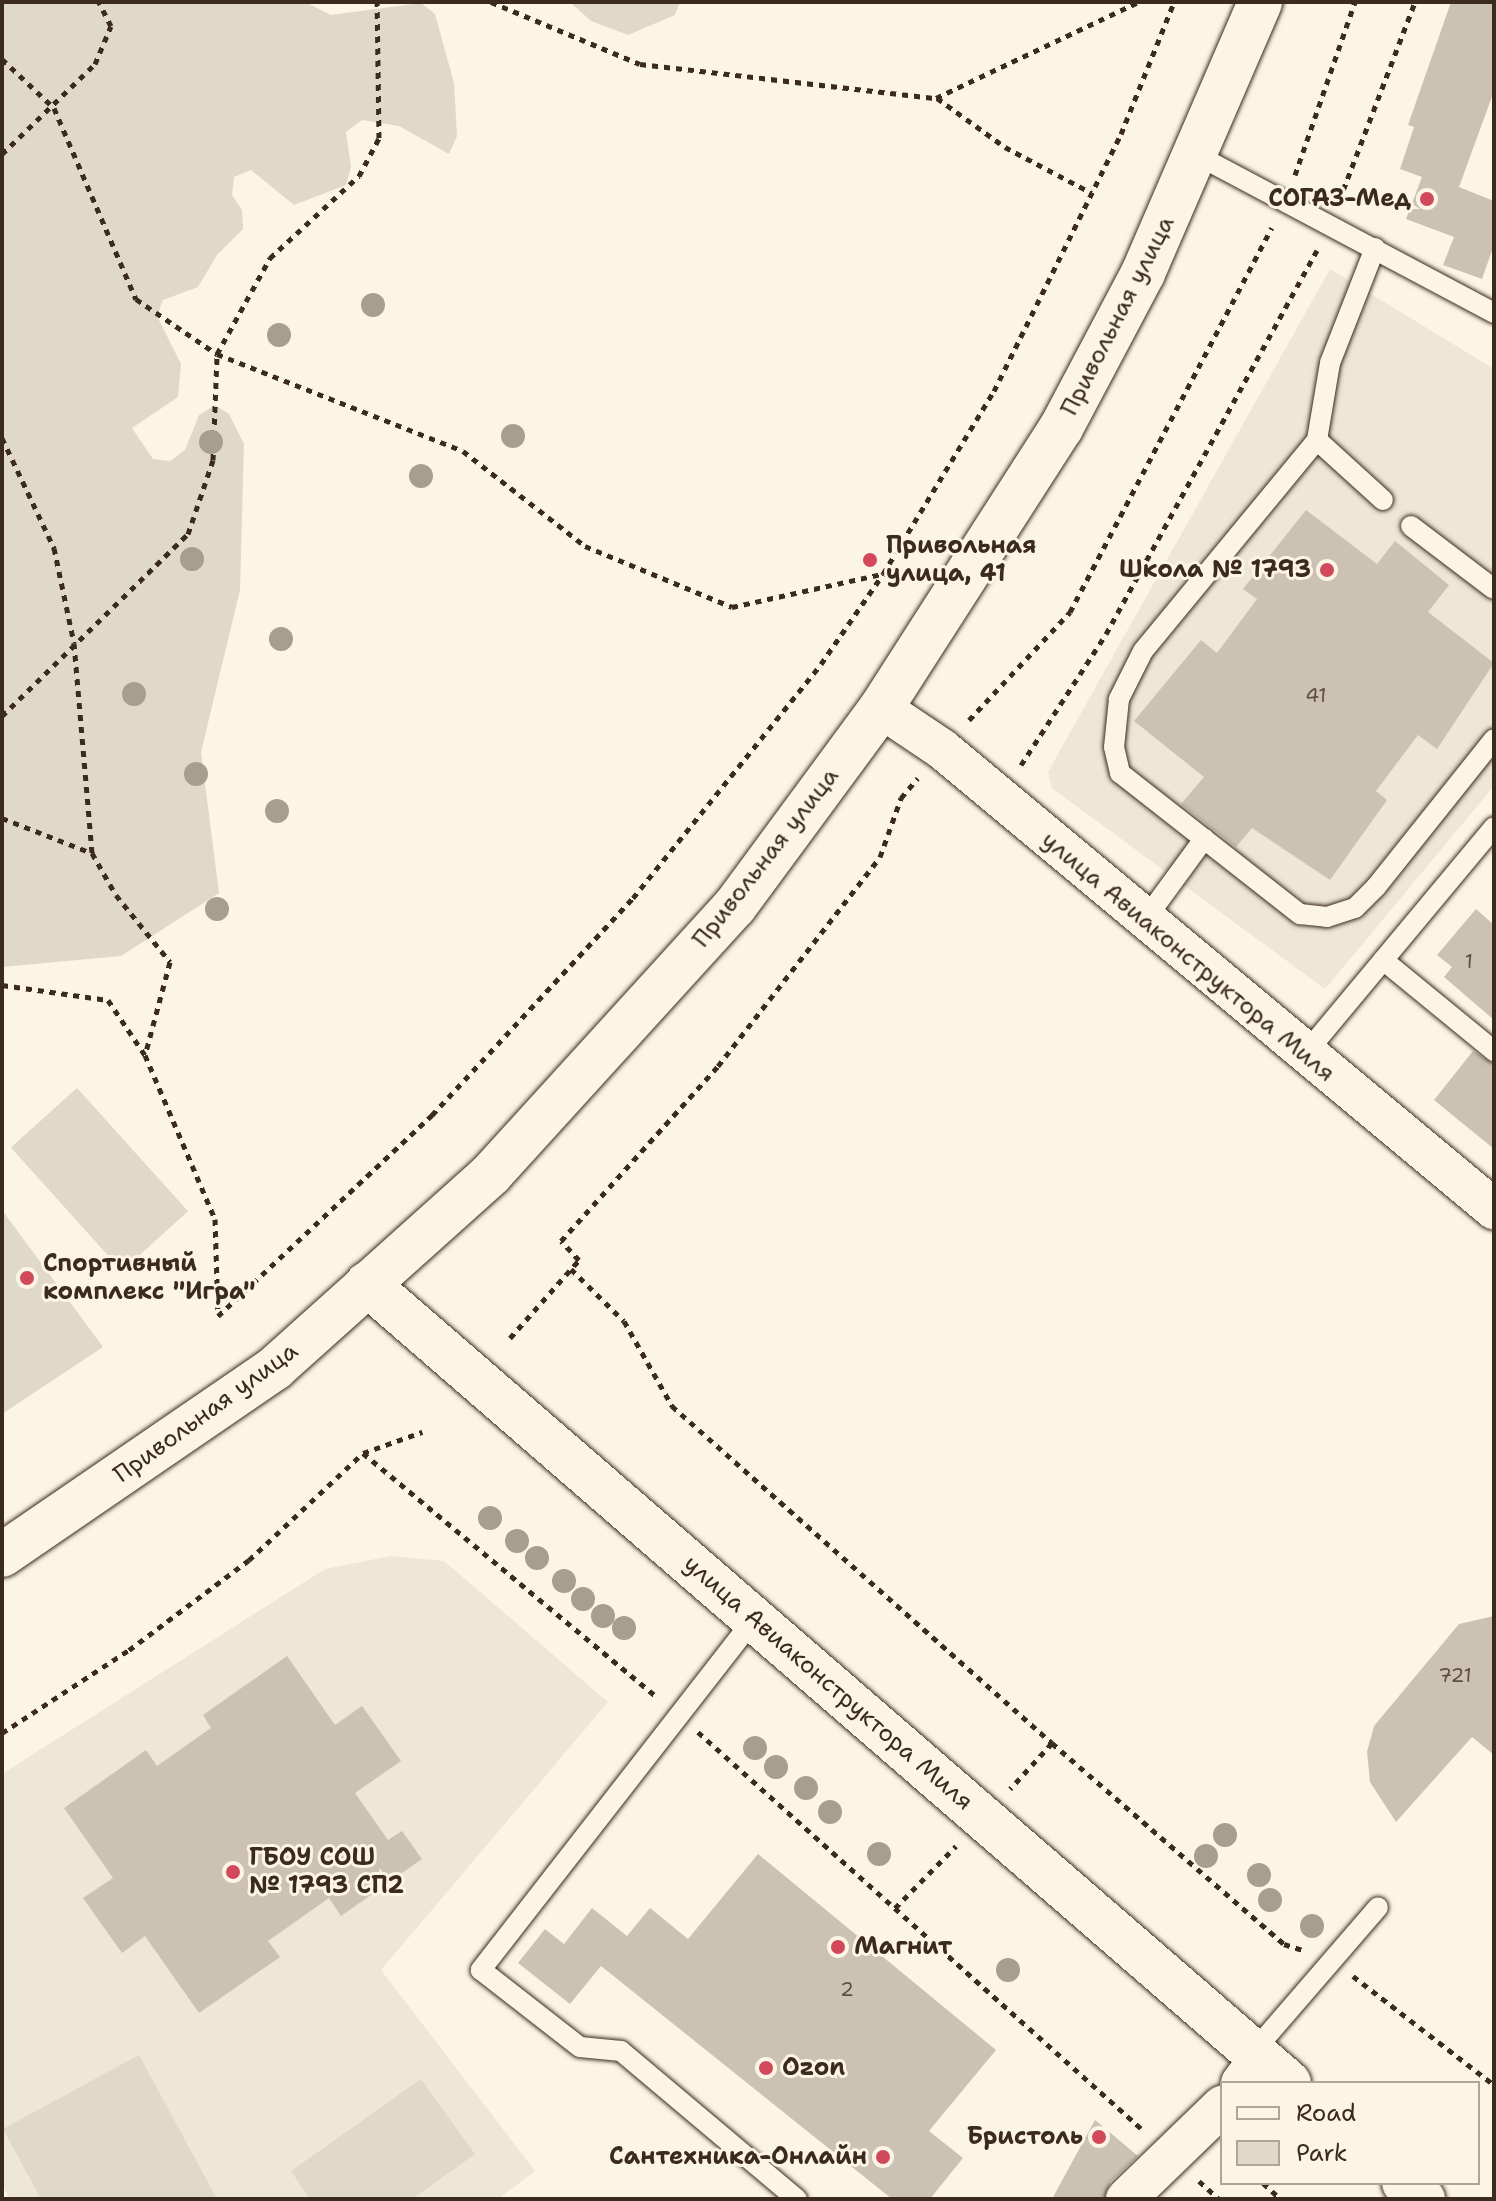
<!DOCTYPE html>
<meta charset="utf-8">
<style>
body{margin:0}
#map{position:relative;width:1496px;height:2201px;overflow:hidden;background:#fcf5e5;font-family:"Shantell Sans",sans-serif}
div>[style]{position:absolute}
.built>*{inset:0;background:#eee6d6}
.green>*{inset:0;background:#e0d8c8;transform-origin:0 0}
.building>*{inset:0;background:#ccc2b3}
.path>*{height:5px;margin-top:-2.5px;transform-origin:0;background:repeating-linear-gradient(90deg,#3b2a1e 0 6px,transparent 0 12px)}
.roads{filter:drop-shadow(0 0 2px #3b2a1e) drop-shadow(0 0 2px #3b2a1e)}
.lane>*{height:20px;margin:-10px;padding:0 10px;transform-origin:10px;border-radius:10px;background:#fcf5e5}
.street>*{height:40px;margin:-20px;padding:0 20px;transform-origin:20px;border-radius:20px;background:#fcf5e5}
.secondary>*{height:44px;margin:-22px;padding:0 22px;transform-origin:22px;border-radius:22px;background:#fcf5e5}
.trees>*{width:24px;height:24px;margin:-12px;border-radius:50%;background:#a89e8f}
.dots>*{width:22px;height:22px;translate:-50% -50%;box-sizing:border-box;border:4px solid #fcf5e5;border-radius:50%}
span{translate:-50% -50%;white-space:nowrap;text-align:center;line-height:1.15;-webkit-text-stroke:6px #fcf5e5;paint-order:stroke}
.number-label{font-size:20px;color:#5f5043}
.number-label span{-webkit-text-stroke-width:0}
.poi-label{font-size:24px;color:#3b2a1e;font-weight:700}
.right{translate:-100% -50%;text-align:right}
.left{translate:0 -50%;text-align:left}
.street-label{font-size:24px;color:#3b2a1e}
.frame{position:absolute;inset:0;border:4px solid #3b2a1e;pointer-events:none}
.legend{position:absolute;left:1220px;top:2081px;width:260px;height:104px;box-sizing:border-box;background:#fcf5e5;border:2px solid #afa495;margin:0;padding:10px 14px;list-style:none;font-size:24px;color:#3b2a1e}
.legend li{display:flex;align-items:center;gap:16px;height:40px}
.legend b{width:40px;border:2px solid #afa495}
</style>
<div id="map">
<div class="built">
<div style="clip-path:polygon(1330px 269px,1494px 369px,1494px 786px,1325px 989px,1052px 788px,1048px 772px)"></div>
<div style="clip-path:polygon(391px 1556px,444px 1561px,608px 1702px,381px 1970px,535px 2171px,498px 2199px,10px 2199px,2px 2185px,2px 1774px,325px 1569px)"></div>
</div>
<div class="green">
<div style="clip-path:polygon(2px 2px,305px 2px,331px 15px,421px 3px,435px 14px,454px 83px,457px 136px,449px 154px,399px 126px,362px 120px,346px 132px,351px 167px,346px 185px,294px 205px,251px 170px,234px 177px,232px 195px,242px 210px,243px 229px,217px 255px,198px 287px,163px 300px,157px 316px,181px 364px,178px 397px,132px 428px,153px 459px,170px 461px,185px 450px,199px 415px,215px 405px,229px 414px,244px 444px,240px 590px,201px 752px,219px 893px,121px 956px,2px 967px)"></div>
<div style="clip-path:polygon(570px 2px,680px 2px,675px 15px,628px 35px,591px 21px)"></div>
<div style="left:77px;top:1088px;width:166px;height:89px;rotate:48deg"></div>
<div style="clip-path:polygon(2px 1210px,103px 1347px,2px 1414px)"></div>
<div style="clip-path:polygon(139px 2055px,217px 2199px,41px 2199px,3px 2129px)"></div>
<div style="clip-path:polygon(421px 2079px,475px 2154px,412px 2199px,310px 2199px,291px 2171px)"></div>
</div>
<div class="building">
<div style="clip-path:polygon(1451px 2px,1494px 2px,1494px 91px,1459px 187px,1494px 201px,1494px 245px,1482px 279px,1443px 265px,1454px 237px,1406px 219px,1422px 177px,1400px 169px,1414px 127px,1408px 125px)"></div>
<div style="clip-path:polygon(1306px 510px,1377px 564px,1395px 541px,1449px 585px,1428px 612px,1494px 663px,1437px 749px,1418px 735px,1376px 791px,1387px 800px,1330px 880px,1252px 828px,1236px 847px,1181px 804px,1204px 777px,1134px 721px,1201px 640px,1217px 653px,1257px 599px,1243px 589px)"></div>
<div style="clip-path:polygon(1476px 909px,1494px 925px,1494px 1020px,1444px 977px,1452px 967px,1437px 955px)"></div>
<div style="clip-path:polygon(1473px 1051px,1494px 1064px,1494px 1149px,1434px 1100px)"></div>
<div style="clip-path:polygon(1494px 1616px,1494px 1755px,1472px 1737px,1396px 1822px,1370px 1782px,1367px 1752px,1374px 1726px,1459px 1624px)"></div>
<div style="clip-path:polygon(287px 1656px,335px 1725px,362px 1706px,401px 1761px,355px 1793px,388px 1840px,402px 1831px,422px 1859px,341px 1916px,329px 1898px,268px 1941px,280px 1957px,199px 2013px,145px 1936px,122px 1953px,83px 1898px,113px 1878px,64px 1808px,146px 1750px,157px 1766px,211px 1728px,203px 1715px)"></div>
<div style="clip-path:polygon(758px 1854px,996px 2050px,929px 2131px,963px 2158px,930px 2199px,892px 2199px,601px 1966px,570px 2004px,518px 1963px,545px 1929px,564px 1944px,592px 1908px,627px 1936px,650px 1908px,688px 1939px)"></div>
<div style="clip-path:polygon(1095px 2120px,1138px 2156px,1110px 2182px,1104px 2199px,1052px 2199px)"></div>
</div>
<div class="path">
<div style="left:491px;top:2px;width:161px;rotate:22.6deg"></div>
<div style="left:640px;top:64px;width:298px;rotate:6.6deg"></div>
<div style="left:936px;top:98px;width:224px;rotate:-25.4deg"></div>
<div style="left:2px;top:59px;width:71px;rotate:43.3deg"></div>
<div style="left:54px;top:108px;width:208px;rotate:66.8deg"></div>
<div style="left:136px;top:299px;width:98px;rotate:34.2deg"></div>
<div style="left:217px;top:354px;width:264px;rotate:21.5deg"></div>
<div style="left:463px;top:451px;width:155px;rotate:37.9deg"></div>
<div style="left:585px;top:546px;width:159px;rotate:22.5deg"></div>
<div style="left:732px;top:607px;width:154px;rotate:-12.4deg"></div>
<div style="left:937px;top:98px;width:84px;rotate:35.8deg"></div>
<div style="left:1005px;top:147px;width:98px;rotate:27.9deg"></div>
<div style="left:2px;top:154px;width:129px;rotate:-44.1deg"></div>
<div style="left:95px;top:64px;width:41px;rotate:-67.2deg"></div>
<div style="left:111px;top:26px;width:27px;rotate:-117deg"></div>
<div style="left:1295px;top:175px;width:183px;rotate:-70.9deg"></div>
<div style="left:1339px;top:201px;width:213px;rotate:-69.1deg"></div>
<div style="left:2px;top:438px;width:122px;rotate:64.7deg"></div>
<div style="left:54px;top:548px;width:97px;rotate:78.1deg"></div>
<div style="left:74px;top:643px;width:211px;rotate:85.1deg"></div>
<div style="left:2px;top:716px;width:260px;rotate:-44.4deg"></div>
<div style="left:188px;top:534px;width:78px;rotate:-71.3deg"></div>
<div style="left:213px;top:460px;width:106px;rotate:-87.8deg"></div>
<div style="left:217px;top:354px;width:110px;rotate:-61.1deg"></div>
<div style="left:270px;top:258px;width:121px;rotate:-42.7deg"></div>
<div style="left:359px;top:176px;width:43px;rotate:-62.2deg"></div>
<div style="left:379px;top:138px;width:136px;rotate:-90.8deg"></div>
<div style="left:969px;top:720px;width:148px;rotate:-46.9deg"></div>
<div style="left:1070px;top:612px;width:434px;rotate:-62.3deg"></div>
<div style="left:1021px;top:765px;width:156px;rotate:-57deg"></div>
<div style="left:1106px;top:634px;width:438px;rotate:-61.2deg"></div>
<div style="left:2px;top:818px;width:97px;rotate:21.3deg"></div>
<div style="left:92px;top:853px;width:48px;rotate:60.3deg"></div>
<div style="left:116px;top:895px;width:86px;rotate:51.1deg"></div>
<div style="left:170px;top:962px;width:96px;rotate:105deg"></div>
<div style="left:2px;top:985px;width:107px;rotate:8.1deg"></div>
<div style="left:108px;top:1000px;width:66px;rotate:56.1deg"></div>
<div style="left:145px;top:1055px;width:178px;rotate:66.9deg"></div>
<div style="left:215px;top:1219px;width:96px;rotate:88.2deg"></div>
<div style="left:571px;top:1269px;width:74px;rotate:44.5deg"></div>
<div style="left:624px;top:1321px;width:98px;rotate:60.5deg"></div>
<div style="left:672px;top:1406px;width:508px;rotate:41.57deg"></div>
<div style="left:1052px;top:1743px;width:62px;rotate:132.4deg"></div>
<div style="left:218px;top:1316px;width:294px;rotate:-43.2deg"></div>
<div style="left:432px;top:1115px;width:296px;rotate:-47.2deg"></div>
<div style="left:633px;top:898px;width:300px;rotate:-51.2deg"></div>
<div style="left:821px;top:664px;width:109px;rotate:-55.4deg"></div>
<div style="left:883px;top:574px;width:214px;rotate:-58.8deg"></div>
<div style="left:994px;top:391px;width:287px;rotate:-63.7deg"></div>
<div style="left:1121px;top:134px;width:142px;rotate:-68.1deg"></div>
<div style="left:510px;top:1338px;width:104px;rotate:-48.5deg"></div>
<div style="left:579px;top:1260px;width:26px;rotate:-133deg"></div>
<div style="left:561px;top:1241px;width:235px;rotate:-48.1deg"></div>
<div style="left:718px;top:1066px;width:264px;rotate:-52.2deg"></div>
<div style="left:880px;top:857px;width:63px;rotate:-70.4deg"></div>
<div style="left:901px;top:798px;width:26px;rotate:-50deg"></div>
<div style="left:363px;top:1453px;width:382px;rotate:39.7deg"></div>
<div style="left:698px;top:1732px;width:598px;rotate:41.82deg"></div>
<div style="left:2px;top:1733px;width:152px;rotate:-33.2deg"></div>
<div style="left:129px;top:1650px;width:150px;rotate:-36.9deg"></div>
<div style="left:249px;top:1560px;width:156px;rotate:-43.2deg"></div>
<div style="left:363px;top:1453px;width:63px;rotate:-19.6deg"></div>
<div style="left:1052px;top:1743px;width:307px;rotate:40.9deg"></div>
<div style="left:1284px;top:1944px;width:20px;rotate:18deg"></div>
<div style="left:895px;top:1908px;width:87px;rotate:-45.5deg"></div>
<div style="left:1353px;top:1976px;width:178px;rotate:37.7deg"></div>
<div style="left:1199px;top:2181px;width:27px;rotate:42deg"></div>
<div style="left:1263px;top:2183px;width:24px;rotate:42deg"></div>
</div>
<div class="roads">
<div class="lane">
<div style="left:1197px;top:155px;width:336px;rotate:28deg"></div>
<div style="left:1375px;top:248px;width:123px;rotate:111.4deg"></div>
<div style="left:1330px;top:363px;width:78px;rotate:99.6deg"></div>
<div style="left:1317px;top:440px;width:273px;rotate:129.5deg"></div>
<div style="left:1143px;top:651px;width:54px;rotate:116.6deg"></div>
<div style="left:1119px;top:699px;width:48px;rotate:95.9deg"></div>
<div style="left:1114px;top:747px;width:27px;rotate:77deg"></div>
<div style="left:1120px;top:773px;width:229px;rotate:38.1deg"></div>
<div style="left:1300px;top:914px;width:27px;rotate:6deg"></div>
<div style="left:1327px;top:917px;width:29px;rotate:-18deg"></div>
<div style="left:1355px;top:908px;width:30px;rotate:-45deg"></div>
<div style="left:1376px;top:887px;width:189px;rotate:-51.4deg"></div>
<div style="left:1317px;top:440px;width:89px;rotate:42.3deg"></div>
<div style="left:1411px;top:526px;width:104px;rotate:37.2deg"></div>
<div style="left:1144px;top:921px;width:102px;rotate:-53.8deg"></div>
<div style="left:1383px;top:960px;width:144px;rotate:39.3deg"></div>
<div style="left:1305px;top:1054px;width:295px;rotate:-50.2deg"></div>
<div style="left:754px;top:1619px;width:445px;rotate:127.9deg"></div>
<div style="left:481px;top:1970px;width:125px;rotate:37.9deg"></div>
<div style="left:580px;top:2047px;width:41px;rotate:5.6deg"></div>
<div style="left:621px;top:2051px;width:230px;rotate:40.1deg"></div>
<div style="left:1253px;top:2052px;width:191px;rotate:-49.2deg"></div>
</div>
<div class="street">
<div style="left:881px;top:708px;width:73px;rotate:33.9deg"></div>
<div style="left:942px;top:749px;width:719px;rotate:39.81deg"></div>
<div style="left:1241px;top:2083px;width:31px;rotate:-53deg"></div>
<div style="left:1126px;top:2199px;width:134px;rotate:-44.1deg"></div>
</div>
<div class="secondary">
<div style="left:367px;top:1284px;width:1220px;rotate:40.91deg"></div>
<div style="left:2px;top:1555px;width:331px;rotate:-34.4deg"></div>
<div style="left:275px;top:1368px;width:290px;rotate:-41.9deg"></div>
<div style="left:491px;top:1174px;width:362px;rotate:-47.7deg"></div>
<div style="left:735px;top:906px;width:246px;rotate:-53.6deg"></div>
<div style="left:881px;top:708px;width:333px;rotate:-57.3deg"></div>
<div style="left:1061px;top:428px;width:175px;rotate:-62.1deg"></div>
<div style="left:1143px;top:273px;width:295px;rotate:-66.6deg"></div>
<div style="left:1404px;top:2183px;width:25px;rotate:40deg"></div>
</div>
</div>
<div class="trees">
<div style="left:373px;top:305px"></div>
<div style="left:279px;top:335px"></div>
<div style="left:513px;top:436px"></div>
<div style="left:211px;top:442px"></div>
<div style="left:421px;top:476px"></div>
<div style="left:192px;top:559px"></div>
<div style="left:281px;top:639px"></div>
<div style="left:134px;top:694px"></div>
<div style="left:196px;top:774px"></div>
<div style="left:277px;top:811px"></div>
<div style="left:217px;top:909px"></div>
<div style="left:490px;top:1518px"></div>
<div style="left:517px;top:1541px"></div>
<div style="left:537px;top:1558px"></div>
<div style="left:564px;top:1581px"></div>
<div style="left:583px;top:1599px"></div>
<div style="left:603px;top:1616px"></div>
<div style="left:624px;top:1628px"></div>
<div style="left:755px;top:1748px"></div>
<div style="left:776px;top:1767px"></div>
<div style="left:806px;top:1788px"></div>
<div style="left:830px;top:1812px"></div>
<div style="left:1225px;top:1835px"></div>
<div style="left:879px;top:1854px"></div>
<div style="left:1206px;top:1856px"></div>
<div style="left:1259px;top:1875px"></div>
<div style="left:1270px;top:1900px"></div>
<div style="left:1312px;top:1926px"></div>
<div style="left:1008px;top:1970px"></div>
</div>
<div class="dots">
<div style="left:1427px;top:199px;background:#d1495b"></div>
<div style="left:870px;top:560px;background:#d1495b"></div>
<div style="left:1327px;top:570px;background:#d1495b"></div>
<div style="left:27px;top:1278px;background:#d1495b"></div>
<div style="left:233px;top:1872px;background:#d1495b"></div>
<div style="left:838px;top:1947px;background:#d1495b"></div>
<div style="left:766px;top:2068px;background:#d1495b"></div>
<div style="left:1099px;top:2137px;background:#d1495b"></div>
<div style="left:883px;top:2157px;background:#d1495b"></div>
</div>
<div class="number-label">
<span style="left:1316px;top:695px">41</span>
<span style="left:1469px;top:961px">1</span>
<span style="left:1455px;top:1675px">721</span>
<span style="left:847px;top:1989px">2</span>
</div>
<div class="poi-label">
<span class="right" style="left:1411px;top:199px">СОГАЗ-Мед</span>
<span class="left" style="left:886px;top:560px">Привольная<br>улица, 41</span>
<span class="right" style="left:1311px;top:570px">Школа № 1793</span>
<span class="left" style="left:43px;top:1278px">Спортивный<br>комплекс "Игра"</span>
<span class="left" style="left:249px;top:1872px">ГБОУ СОШ<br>№ 1793 СП2</span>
<span class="left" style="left:854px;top:1947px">Магнит</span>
<span class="left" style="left:782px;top:2068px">Ozon</span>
<span class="right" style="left:1083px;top:2137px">Бристоль</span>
<span class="right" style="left:867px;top:2157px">Сантехника-Онлайн</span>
</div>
<div class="street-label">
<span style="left:1118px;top:316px;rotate:-63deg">Привольная улица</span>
<span style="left:766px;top:858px;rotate:-52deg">Привольная улица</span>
<span style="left:1188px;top:957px;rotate:40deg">улица Авиаконструктора Миля</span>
<span style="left:206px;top:1413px;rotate:-36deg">Привольная улица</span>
<span style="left:828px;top:1683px;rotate:41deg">улица Авиаконструктора Миля</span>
</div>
<div class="frame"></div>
<ul class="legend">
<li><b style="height:10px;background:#fcf5e5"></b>Road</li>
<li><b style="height:22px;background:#e0d8c8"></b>Park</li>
</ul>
</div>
